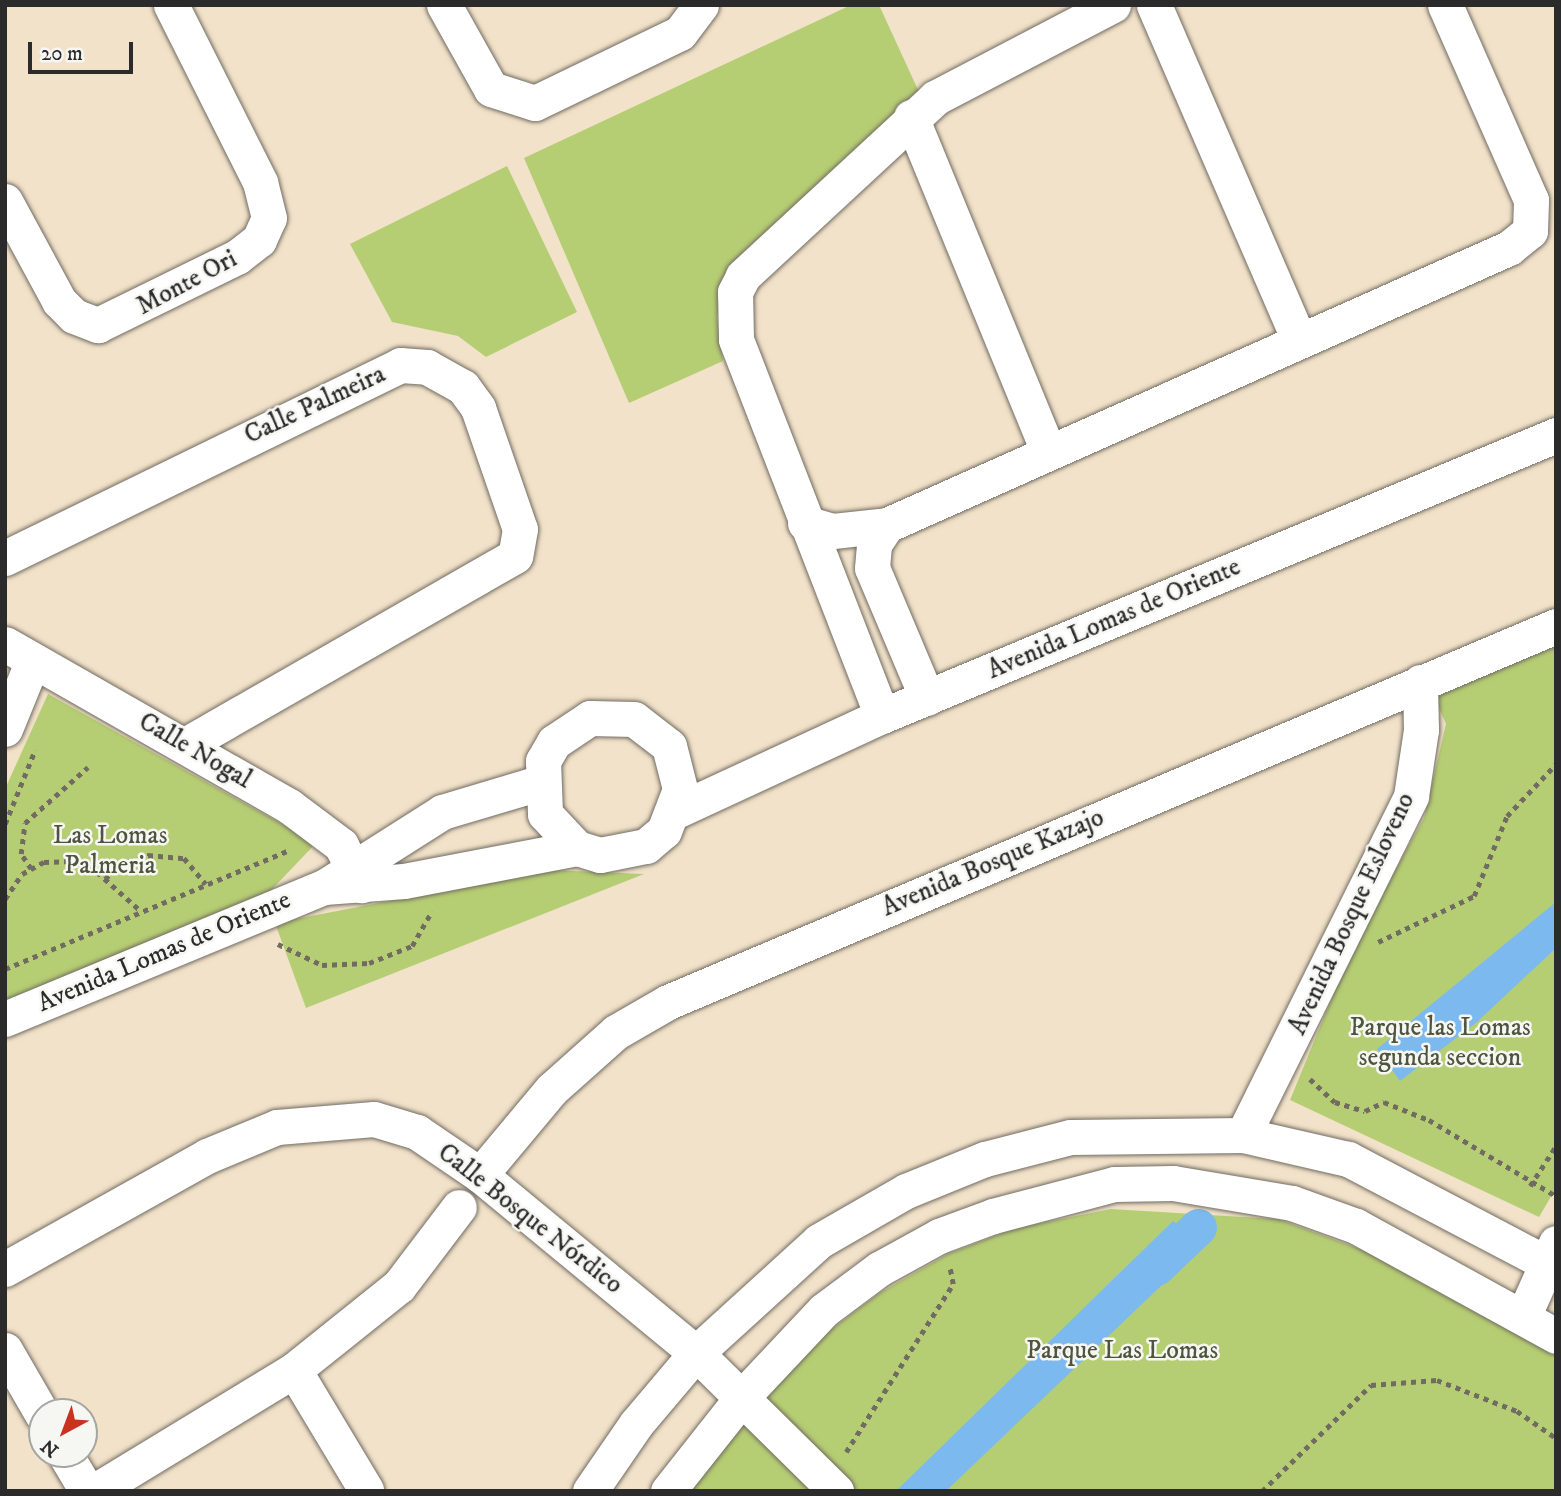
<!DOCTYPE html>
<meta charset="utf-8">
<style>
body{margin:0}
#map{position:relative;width:1561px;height:1496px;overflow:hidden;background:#f2e2c9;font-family:"IM FELL DW Pica",serif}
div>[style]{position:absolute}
.green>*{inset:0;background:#b6ce73}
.water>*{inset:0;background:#7cb9ef}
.canal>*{height:37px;margin:-18.5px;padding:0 18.5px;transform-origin:18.5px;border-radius:18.5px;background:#7cb9ef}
.path>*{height:4.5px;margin-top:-2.25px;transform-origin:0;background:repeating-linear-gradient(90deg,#716b62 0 5px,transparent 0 10px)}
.roads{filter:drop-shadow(0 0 2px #716b62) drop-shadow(0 0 2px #716b62)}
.minor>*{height:35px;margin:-17.5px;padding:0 17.5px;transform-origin:17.5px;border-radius:17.5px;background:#fff}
span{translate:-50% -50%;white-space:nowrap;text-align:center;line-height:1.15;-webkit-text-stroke:5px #f6f6f2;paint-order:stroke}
.street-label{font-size:26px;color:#2b2b2b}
.park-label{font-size:26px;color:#4e543d}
.frame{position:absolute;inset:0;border:7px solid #2b2b2b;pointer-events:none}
.north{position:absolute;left:28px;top:1398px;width:70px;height:70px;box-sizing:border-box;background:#f6f6f2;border:2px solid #a5a5a2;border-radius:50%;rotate:221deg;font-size:19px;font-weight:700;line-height:28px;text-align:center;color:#2b2b2b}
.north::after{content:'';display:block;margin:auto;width:24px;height:32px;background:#c8321e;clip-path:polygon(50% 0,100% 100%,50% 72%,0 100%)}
.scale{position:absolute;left:28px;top:42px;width:105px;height:32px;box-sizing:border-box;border:4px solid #2b2b2b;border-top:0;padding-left:9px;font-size:21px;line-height:24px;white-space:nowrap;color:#2b2b2b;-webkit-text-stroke:5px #f6f6f2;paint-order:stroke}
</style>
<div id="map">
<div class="green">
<div style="clip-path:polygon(851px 5px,879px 5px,925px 105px,726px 274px,717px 317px,723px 361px,629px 403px,524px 158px)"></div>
<div style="clip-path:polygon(507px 166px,577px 312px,486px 357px,458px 336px,392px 322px,350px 244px)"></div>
<div style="clip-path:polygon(1556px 642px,1556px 1188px,1539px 1217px,1290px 1100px,1352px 949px,1424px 818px,1446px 724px,1435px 699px,1445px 682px)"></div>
<div style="clip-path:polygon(48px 694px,316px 843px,260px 902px,5px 1010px,5px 789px)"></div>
<div style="clip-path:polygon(551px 870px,644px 874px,306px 1008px,275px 923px)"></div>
<div style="clip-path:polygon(1111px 1209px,1278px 1219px,1371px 1253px,1556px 1352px,1556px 1491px,687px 1491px,796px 1356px,881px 1292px,948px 1254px,1016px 1228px)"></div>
</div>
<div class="water">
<div style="clip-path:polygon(1556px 902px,1556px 948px,1477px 1022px,1400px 1081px,1377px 1049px)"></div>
<div style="clip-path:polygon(1173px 1221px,1205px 1244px,946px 1491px,896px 1491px)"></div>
</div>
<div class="canal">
<div style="left:1156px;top:1267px;width:58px;rotate:-43.6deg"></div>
</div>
<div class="path">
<div style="left:5px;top:824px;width:80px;rotate:-67.9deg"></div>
<div style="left:31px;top:869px;width:18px;rotate:-124deg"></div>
<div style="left:21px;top:854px;width:31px;rotate:-83deg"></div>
<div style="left:25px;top:823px;width:84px;rotate:-41.6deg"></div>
<div style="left:105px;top:879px;width:20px;rotate:-45deg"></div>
<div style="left:119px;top:865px;width:31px;rotate:-19deg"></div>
<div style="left:148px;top:855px;width:36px;rotate:5deg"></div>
<div style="left:184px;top:858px;width:34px;rotate:50deg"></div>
<div style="left:5px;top:899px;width:30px;rotate:-56deg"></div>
<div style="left:22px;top:874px;width:25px;rotate:-29deg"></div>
<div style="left:44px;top:862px;width:25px;rotate:-2deg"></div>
<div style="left:69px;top:861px;width:30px;rotate:21deg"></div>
<div style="left:97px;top:872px;width:59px;rotate:41.6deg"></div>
<div style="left:1378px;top:942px;width:106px;rotate:-25.6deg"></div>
<div style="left:1474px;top:896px;width:87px;rotate:-67.6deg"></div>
<div style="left:1507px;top:816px;width:71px;rotate:-46.7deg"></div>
<div style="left:278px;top:944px;width:49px;rotate:25.5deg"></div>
<div style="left:322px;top:965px;width:47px;rotate:-2.4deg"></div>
<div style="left:369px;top:963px;width:46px;rotate:-21.6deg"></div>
<div style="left:412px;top:946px;width:40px;rotate:-60.3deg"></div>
<div style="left:5px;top:969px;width:308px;rotate:-22.7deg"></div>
<div style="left:1310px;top:1079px;width:34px;rotate:43deg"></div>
<div style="left:1335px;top:1102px;width:31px;rotate:17deg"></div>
<div style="left:1365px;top:1111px;width:21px;rotate:-25deg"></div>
<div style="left:1384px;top:1102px;width:48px;rotate:21.8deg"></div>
<div style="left:1429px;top:1120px;width:148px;rotate:30.9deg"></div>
<div style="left:1530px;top:1186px;width:48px;rotate:-57deg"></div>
<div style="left:846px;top:1452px;width:199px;rotate:-57.5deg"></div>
<div style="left:953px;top:1284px;width:16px;rotate:-101deg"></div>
<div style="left:1262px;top:1491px;width:152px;rotate:-44.2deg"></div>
<div style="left:1371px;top:1385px;width:66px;rotate:-4.3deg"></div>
<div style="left:1437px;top:1380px;width:86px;rotate:21.2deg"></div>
<div style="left:1517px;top:1411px;width:47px;rotate:34.7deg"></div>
</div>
<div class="roads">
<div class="minor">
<div style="left:444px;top:5px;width:96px;rotate:60.8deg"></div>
<div style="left:491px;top:89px;width:46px;rotate:17.7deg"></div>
<div style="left:535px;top:103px;width:161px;rotate:-25.8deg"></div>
<div style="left:680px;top:33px;width:35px;rotate:-53deg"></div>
<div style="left:1154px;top:5px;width:365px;rotate:66.6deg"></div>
<div style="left:911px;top:117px;width:361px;rotate:67.7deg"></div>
<div style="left:5px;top:201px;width:114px;rotate:61.6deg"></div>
<div style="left:59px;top:301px;width:21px;rotate:45deg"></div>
<div style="left:74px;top:316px;width:26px;rotate:21deg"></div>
<div style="left:98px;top:325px;width:155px;rotate:-26.1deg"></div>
<div style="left:237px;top:257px;width:28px;rotate:-38deg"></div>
<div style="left:259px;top:240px;width:24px;rotate:-66deg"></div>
<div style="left:269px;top:218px;width:37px;rotate:-104deg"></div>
<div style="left:260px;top:182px;width:198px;rotate:-116.7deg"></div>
<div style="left:805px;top:523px;width:29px;rotate:16deg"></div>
<div style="left:833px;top:531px;width:54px;rotate:-6.3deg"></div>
<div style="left:5px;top:558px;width:440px;rotate:-26deg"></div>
<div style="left:400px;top:365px;width:27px;rotate:4deg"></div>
<div style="left:427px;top:367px;width:41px;rotate:29.1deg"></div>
<div style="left:463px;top:387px;width:26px;rotate:54deg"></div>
<div style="left:478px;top:408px;width:128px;rotate:70.9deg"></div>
<div style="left:520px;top:529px;width:27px;rotate:100deg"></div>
<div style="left:515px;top:556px;width:380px;rotate:150.2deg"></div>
<div style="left:5px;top:644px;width:327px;rotate:29.7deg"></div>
<div style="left:289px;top:806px;width:65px;rotate:36.9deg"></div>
<div style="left:341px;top:845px;width:45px;rotate:63.4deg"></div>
<div style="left:927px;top:698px;width:141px;rotate:-112.9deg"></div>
<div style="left:872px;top:568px;width:24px;rotate:-85deg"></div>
<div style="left:874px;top:544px;width:23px;rotate:-56deg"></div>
<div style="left:887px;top:525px;width:681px;rotate:-24.01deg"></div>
<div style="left:1509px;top:248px;width:27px;rotate:-39deg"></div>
<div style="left:1530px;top:231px;width:31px;rotate:-88deg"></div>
<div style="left:1531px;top:200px;width:213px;rotate:-113.8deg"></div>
<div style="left:882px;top:716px;width:404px;rotate:-111.2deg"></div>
<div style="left:736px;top:339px;width:47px;rotate:-91.2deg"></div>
<div style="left:735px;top:292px;width:18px;rotate:-63deg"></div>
<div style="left:743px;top:276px;width:262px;rotate:-42.8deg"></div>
<div style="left:935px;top:98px;width:201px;rotate:-27.6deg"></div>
<div style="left:5px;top:729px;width:74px;rotate:-67.9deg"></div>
<div style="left:676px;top:811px;width:227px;rotate:-24.8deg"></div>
<div style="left:882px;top:716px;width:730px;rotate:-22.63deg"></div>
<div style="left:324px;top:887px;width:80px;rotate:-4.3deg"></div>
<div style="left:404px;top:881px;width:176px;rotate:-10.8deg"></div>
<div style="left:577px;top:848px;width:24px;rotate:17deg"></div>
<div style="left:600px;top:855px;width:47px;rotate:-11.1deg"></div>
<div style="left:646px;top:846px;width:23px;rotate:-40deg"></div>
<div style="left:664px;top:831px;width:45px;rotate:-69.1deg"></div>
<div style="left:680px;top:789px;width:44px;rotate:-104.3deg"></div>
<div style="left:669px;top:746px;width:44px;rotate:-142.4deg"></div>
<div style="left:634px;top:719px;width:44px;rotate:-178.7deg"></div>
<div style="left:590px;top:718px;width:43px;rotate:146.3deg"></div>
<div style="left:554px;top:742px;width:22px;rotate:120deg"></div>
<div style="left:543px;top:761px;width:53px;rotate:87.8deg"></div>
<div style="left:545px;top:814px;width:47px;rotate:46.7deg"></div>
<div style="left:5px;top:1019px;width:345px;rotate:-22.5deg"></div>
<div style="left:324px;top:887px;width:140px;rotate:-32.4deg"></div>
<div style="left:442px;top:812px;width:101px;rotate:-16.6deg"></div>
<div style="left:1243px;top:1135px;width:378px;rotate:-63.6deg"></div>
<div style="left:1411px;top:796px;width:67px;rotate:-81.4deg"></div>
<div style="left:1421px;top:730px;width:48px;rotate:-91.2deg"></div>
<div style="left:480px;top:1175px;width:112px;rotate:-50.1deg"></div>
<div style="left:552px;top:1089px;width:86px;rotate:-41.7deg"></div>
<div style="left:616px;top:1032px;width:60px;rotate:-30deg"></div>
<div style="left:668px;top:1002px;width:964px;rotate:-22.95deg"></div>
<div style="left:5px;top:1269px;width:231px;rotate:-29.2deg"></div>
<div style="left:207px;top:1156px;width:76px;rotate:-22.5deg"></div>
<div style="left:277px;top:1127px;width:97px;rotate:-4.7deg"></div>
<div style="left:374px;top:1119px;width:45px;rotate:16.8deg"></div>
<div style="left:417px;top:1132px;width:76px;rotate:34.3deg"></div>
<div style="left:480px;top:1175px;width:280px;rotate:39.5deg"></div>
<div style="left:696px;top:1353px;width:197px;rotate:44.6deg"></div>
<div style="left:1523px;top:1317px;width:81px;rotate:-66deg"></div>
<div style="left:5px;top:1350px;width:74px;rotate:60deg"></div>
<div style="left:294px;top:1370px;width:140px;rotate:59deg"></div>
<div style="left:65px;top:1454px;width:43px;rotate:59.3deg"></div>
<div style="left:95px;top:1491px;width:233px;rotate:-31.3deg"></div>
<div style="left:294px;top:1370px;width:134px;rotate:-38.7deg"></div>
<div style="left:399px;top:1286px;width:99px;rotate:-52.8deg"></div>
<div style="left:590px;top:1491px;width:81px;rotate:-55.5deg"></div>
<div style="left:636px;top:1424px;width:93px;rotate:-49.8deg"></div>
<div style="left:696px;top:1353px;width:166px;rotate:-42.3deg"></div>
<div style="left:819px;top:1241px;width:100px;rotate:-29.9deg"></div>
<div style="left:906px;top:1191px;width:85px;rotate:-22.1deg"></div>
<div style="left:985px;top:1159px;width:88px;rotate:-14.5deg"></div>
<div style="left:1070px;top:1137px;width:173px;rotate:-0.7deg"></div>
<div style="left:1243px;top:1135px;width:108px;rotate:12.9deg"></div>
<div style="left:1348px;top:1159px;width:235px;rotate:27.7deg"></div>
<div style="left:668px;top:1491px;width:121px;rotate:-51.7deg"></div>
<div style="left:743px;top:1396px;width:118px;rotate:-46.7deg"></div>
<div style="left:824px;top:1310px;width:69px;rotate:-36.7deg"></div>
<div style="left:879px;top:1269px;width:68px;rotate:-28.8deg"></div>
<div style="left:939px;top:1236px;width:58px;rotate:-20.3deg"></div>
<div style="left:993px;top:1216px;width:125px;rotate:-14.8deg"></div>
<div style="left:1114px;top:1184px;width:59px;rotate:-1deg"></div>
<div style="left:1173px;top:1183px;width:121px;rotate:9.5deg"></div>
<div style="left:1292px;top:1203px;width:68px;rotate:19.8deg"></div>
<div style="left:1356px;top:1226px;width:228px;rotate:28.8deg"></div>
</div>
</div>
<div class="street-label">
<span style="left:187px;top:283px;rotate:-28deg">Monte Ori</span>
<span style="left:315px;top:405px;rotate:-25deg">Calle Palmeira</span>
<span style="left:1114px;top:619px;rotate:-23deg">Avenida Lomas de Oriente</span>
<span style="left:195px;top:751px;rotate:30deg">Calle Nogal</span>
<span style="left:993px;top:863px;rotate:-23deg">Avenida Bosque Kazajo</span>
<span style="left:1352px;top:914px;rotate:-65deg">Avenida Bosque Esloveno</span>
<span style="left:164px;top:952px;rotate:-23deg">Avenida Lomas de Oriente</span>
<span style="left:530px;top:1219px;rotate:38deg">Calle Bosque Nórdico</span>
</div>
<div class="park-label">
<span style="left:110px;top:851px">Las Lomas<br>Palmeria</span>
<span style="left:1440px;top:1043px">Parque las Lomas<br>segunda seccion</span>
<span style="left:1122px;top:1351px">Parque Las Lomas</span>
</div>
<div class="frame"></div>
<div class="north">N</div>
<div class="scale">20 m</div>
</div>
